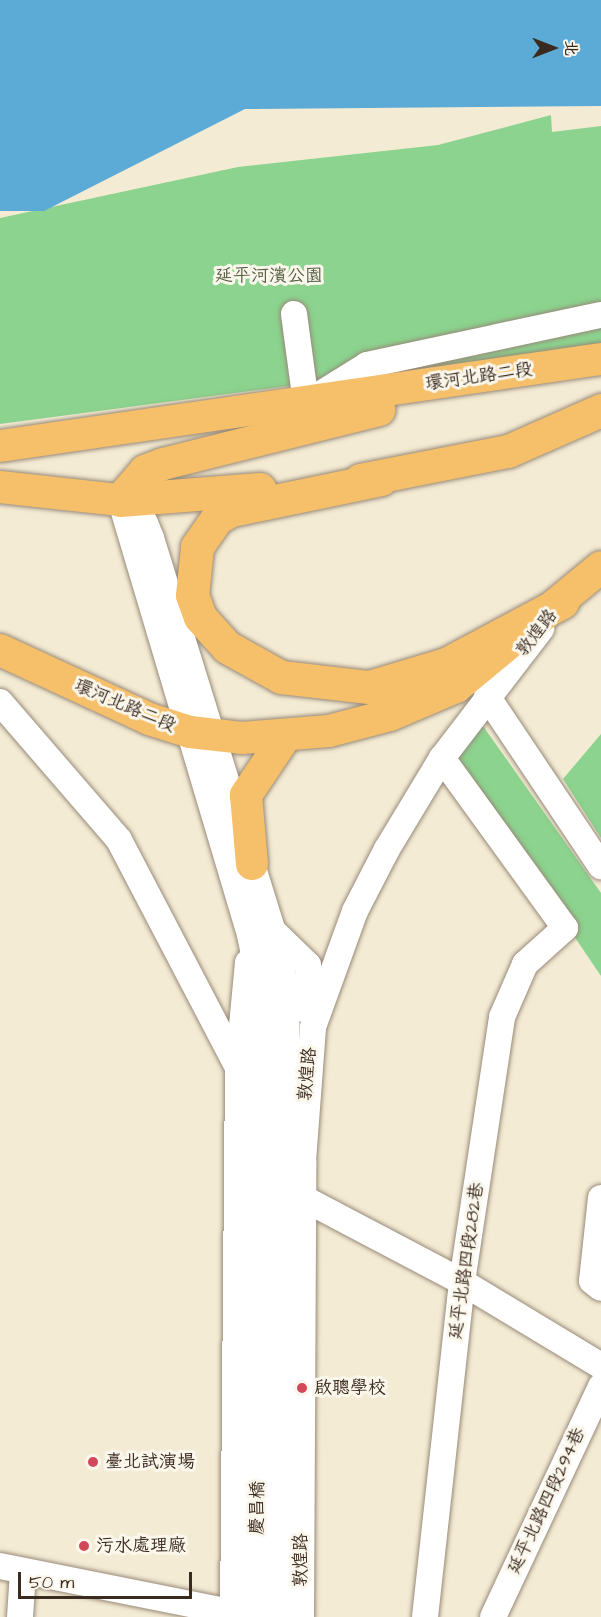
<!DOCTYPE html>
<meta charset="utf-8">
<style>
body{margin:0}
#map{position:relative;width:601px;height:1617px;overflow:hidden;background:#f4ebd4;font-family:"Architects Daughter","LXGW WenKai TC",sans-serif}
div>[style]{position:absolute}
.green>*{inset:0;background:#8bd38e}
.water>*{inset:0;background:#5cabd6}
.roads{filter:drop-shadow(0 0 2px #988a79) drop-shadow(0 0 2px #988a79)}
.minor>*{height:26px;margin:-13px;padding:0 13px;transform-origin:13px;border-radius:13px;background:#fff}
.major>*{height:32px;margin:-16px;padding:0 16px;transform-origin:16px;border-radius:16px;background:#f6c06b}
.highway>*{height:33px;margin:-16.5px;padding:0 16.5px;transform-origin:16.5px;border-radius:16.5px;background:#f6c06b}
.dots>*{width:16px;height:16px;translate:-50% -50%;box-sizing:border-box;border:3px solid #fbf7ec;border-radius:50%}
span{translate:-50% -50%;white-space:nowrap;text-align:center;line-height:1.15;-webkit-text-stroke:6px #fbf7ec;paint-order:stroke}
.park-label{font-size:18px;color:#535d40}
.street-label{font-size:18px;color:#3b2a1e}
.poi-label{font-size:18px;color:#3b2a1e}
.left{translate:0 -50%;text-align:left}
.north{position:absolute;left:523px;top:18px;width:60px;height:60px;-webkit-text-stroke:4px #fbf7ec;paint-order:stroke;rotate:90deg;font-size:16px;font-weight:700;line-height:24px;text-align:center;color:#3b2a1e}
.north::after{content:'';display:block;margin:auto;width:21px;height:27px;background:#3b2a1e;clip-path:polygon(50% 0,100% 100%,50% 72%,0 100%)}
.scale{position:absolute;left:18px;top:1572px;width:174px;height:27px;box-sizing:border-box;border:3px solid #3b2a1e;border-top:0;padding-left:8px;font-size:18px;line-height:21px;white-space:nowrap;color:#3b2a1e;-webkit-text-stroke:4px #fbf7ec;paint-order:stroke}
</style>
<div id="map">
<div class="green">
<div style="clip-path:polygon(551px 115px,552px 132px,601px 126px,601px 345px,0 424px,0 218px,238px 167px,438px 145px)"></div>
<div style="clip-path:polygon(483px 726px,601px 893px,601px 976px,455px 760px)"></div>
<div style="clip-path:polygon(601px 734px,601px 838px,563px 779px)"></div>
</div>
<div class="water">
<div style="clip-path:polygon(0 0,601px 0,601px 106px,245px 109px,44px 211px,0 211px)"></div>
</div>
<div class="roads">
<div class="minor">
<div style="left:294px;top:314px;width:90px;rotate:82.3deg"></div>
<div style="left:306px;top:403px;width:72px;rotate:-31.9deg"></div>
<div style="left:367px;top:365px;width:239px;rotate:-12.1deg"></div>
<div style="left:120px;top:500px;width:34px;rotate:43deg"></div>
<div style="left:145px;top:523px;width:16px;rotate:68deg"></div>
<div style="left:151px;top:538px;width:410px;rotate:72.8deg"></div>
<div style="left:272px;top:930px;width:66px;rotate:76.8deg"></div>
<div style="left:287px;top:994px;width:623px;rotate:90.74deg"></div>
<div style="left:124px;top:512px;width:441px;rotate:73.4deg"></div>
<div style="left:250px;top:935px;width:65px;rotate:78.5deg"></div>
<div style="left:263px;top:999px;width:618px;rotate:90.56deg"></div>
<div style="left:487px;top:696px;width:205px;rotate:56.2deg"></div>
<div style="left:0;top:702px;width:182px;rotate:49.2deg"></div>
<div style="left:119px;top:840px;width:257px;rotate:62.4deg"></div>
<div style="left:238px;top:1068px;width:549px;rotate:90.52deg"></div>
<div style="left:272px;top:930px;width:50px;rotate:44.2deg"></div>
<div style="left:308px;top:965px;width:47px;rotate:88.8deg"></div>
<div style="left:238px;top:1068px;width:106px;rotate:-84.6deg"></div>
<div style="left:303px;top:1198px;width:180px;rotate:27.8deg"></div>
<div style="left:462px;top:1282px;width:162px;rotate:31.1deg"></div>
<div style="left:601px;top:1198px;width:83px;rotate:96.2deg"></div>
<div style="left:592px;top:1281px;width:11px;rotate:38deg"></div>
<div style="left:0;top:1566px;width:255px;rotate:11.3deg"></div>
<div style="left:20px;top:1617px;width:45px;rotate:-86.2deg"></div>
<div style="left:301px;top:1617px;width:456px;rotate:-89.7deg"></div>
<div style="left:303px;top:1161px;width:134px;rotate:-85.7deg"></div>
<div style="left:313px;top:1027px;width:123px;rotate:-70.1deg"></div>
<div style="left:355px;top:911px;width:70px;rotate:-62.7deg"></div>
<div style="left:387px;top:849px;width:106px;rotate:-58.9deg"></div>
<div style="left:442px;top:758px;width:163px;rotate:-52.5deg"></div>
<div style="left:425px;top:1617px;width:337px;rotate:-83.7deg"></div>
<div style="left:462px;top:1282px;width:268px;rotate:-81.4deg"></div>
<div style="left:502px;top:1017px;width:58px;rotate:-66.5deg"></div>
<div style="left:525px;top:964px;width:54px;rotate:-42deg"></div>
<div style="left:565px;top:928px;width:210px;rotate:-125.9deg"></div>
<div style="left:493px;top:1617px;width:255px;rotate:-64.9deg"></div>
</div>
<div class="major">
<div style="left:0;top:446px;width:607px;rotate:-8.24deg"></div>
<div style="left:0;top:487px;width:121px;rotate:6.2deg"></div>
<div style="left:120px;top:500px;width:38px;rotate:-49deg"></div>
<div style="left:145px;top:471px;width:19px;rotate:-21deg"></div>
<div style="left:163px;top:464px;width:223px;rotate:-14deg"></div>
<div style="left:0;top:650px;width:164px;rotate:24.8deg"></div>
<div style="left:149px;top:719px;width:43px;rotate:17.6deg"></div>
<div style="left:190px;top:732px;width:52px;rotate:6.6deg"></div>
<div style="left:242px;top:738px;width:87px;rotate:-4.6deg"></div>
<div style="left:329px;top:731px;width:63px;rotate:-14.7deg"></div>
<div style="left:390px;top:715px;width:72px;rotate:-23deg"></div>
<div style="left:456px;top:687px;width:188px;rotate:-39.6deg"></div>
<div style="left:252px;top:864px;width:69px;rotate:-95deg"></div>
<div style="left:246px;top:795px;width:70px;rotate:-56.1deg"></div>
</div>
<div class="highway">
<div style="left:381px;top:479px;width:153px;rotate:168.3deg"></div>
<div style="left:231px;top:510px;width:16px;rotate:150deg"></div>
<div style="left:217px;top:518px;width:35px;rotate:125deg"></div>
<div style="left:197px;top:547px;width:48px;rotate:95.9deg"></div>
<div style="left:192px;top:595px;width:23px;rotate:70deg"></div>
<div style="left:200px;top:617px;width:40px;rotate:48deg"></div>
<div style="left:227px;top:647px;width:62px;rotate:29.1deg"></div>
<div style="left:281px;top:677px;width:89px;rotate:6.5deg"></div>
<div style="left:369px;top:687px;width:80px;rotate:-16.6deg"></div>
<div style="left:446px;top:664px;width:132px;rotate:-28.1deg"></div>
<div style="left:360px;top:480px;width:151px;rotate:-11.1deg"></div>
<div style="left:508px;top:451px;width:102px;rotate:-23.8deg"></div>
<div style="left:120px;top:500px;width:140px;rotate:-4.5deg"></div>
</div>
</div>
<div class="dots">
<div style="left:302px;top:1388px;background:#d1495b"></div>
<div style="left:93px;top:1462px;background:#d1495b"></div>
<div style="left:84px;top:1546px;background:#d1495b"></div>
</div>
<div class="park-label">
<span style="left:269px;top:276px">延平河濱公園</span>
</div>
<div class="street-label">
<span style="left:479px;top:377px;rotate:-8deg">環河北路二段</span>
<span style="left:537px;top:633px;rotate:-52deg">敦煌路</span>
<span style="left:125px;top:706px;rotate:23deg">環河北路二段</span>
<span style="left:308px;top:1074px;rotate:-85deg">敦煌路</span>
<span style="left:467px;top:1261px;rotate:-82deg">延平北路四段282巷</span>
<span style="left:547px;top:1501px;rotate:-65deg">延平北路四段294巷</span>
<span style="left:258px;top:1508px;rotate:-89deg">慶昌橋</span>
<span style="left:301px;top:1560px;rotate:-90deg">敦煌路</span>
</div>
<div class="poi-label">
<span class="left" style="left:314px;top:1388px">啟聰學校</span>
<span class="left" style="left:105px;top:1462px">臺北試演場</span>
<span class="left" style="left:96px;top:1546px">污水處理廠</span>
</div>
<div class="north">北</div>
<div class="scale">50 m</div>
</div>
